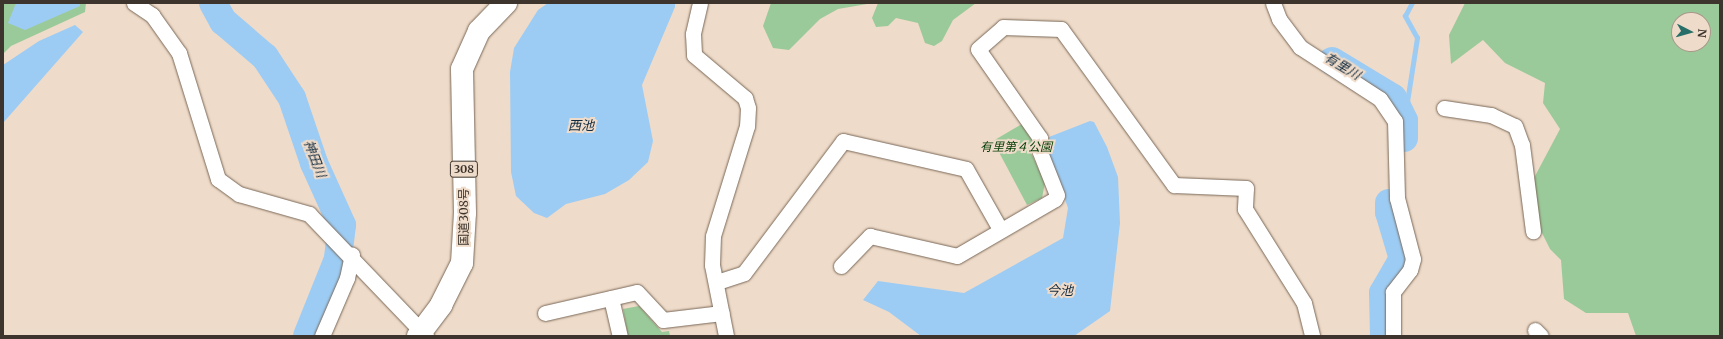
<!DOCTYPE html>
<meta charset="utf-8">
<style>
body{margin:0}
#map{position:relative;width:1723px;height:339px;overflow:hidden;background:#efdbc9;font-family:Merriweather,"Noto Sans JP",serif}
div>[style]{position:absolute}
.green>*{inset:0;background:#9bca9a}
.water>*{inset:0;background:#9cccf4}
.stream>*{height:4.5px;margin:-2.25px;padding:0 2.25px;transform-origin:2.25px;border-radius:2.25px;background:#9cccf4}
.river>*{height:28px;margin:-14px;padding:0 14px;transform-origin:14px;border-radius:14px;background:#9cccf4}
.roads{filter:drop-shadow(0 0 1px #796858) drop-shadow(0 0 1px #796858)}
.minor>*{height:15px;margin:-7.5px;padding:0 7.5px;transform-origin:7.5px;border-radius:7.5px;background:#fff}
.highway>*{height:22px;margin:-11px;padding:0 11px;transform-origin:11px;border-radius:11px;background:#fff}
span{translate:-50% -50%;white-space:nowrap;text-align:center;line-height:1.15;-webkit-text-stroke:4px #efdbc9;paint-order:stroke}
.shield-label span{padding:1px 3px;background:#efdbc9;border:1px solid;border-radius:3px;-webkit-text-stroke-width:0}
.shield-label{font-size:11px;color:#3c342d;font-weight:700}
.park-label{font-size:12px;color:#003b04;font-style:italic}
.street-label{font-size:12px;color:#3c342d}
.water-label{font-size:13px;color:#112b40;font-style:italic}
.frame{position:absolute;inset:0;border:4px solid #3c342d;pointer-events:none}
.north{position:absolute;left:1671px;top:12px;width:40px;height:40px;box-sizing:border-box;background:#efdbc9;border:1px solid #a7988b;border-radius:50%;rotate:96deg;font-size:11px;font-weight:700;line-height:16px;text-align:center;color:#3c342d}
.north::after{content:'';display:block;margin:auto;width:14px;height:18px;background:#276f68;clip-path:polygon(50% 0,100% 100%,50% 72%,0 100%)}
</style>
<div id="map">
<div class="green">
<div style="clip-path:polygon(3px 3px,86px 3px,85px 12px,11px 46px,3px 54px)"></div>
<div style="clip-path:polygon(771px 3px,873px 3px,838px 9px,820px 19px,789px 50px,773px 48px,763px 26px)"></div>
<div style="clip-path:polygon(878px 3px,976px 3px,953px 20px,942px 41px,934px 46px,925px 43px,918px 23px,896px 18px,888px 26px,876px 27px,872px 18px)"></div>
<div style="clip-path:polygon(evenodd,1465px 3px,1720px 3px,1720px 336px,1636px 336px,1628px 313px,1586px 313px,1564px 299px,1561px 260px,1550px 249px,1538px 225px,1534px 178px,1560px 129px,1543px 103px,1545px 83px,1505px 63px,1483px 40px,1451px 64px,1449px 35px,1465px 3px,1679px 20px,1703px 20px,1703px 44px,1679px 44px,1679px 20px)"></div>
<div style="clip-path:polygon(1022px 124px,1032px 140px,1031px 153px,1045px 183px,1042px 198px,1027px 205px,993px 141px)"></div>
<div style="clip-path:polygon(639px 306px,662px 332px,669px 331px,670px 336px,628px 336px,623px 309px)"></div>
</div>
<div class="water">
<div style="clip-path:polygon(16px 3px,80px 3px,80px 6px,25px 30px,8px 23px)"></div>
<div style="clip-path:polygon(548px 3px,675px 3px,675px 7px,642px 85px,653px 141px,648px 162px,629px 180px,605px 194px,566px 204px,547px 218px,534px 213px,516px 196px,511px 172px,510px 72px,514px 48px,538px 10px)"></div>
<div style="clip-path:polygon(75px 25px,83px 32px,3px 123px,3px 65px,39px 41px)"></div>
<div style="clip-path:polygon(1090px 121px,1094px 122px,1107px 147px,1118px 177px,1120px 223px,1110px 311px,1074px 336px,921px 336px,889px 312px,863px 300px,878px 281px,964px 293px,1063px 238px,1068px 208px,1048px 151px,1049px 137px)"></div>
</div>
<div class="stream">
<div style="left:1404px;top:121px;width:84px;rotate:-81.1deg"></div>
<div style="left:1417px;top:38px;width:25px;rotate:-119deg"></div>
<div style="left:1405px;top:16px;width:15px;rotate:-62deg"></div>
</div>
<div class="river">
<div style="left:213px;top:3px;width:21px;rotate:61deg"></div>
<div style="left:223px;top:21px;width:55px;rotate:40.6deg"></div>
<div style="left:265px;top:57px;width:49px;rotate:56.6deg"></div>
<div style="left:292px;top:98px;width:69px;rotate:71.3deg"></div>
<div style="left:314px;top:163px;width:68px;rotate:65.7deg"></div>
<div style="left:342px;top:225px;width:34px;rotate:97deg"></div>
<div style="left:338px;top:259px;width:83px;rotate:111.9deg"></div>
<div style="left:1332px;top:61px;width:71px;rotate:31.2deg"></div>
<div style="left:1393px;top:98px;width:25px;rotate:64deg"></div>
<div style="left:1404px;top:121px;width:17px;rotate:90deg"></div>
<div style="left:1384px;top:336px;width:43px;rotate:-91.3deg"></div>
<div style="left:1383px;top:293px;width:39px;rotate:-60deg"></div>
<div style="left:1403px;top:259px;width:49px;rotate:-106.6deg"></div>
<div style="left:1389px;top:212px;width:9px;rotate:-90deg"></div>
</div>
<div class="roads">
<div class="minor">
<div style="left:134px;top:3px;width:22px;rotate:34deg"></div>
<div style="left:152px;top:15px;width:47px;rotate:54.6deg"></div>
<div style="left:179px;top:53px;width:132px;rotate:72.8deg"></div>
<div style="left:218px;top:179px;width:26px;rotate:36deg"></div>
<div style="left:239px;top:194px;width:73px;rotate:15.9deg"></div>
<div style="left:309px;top:214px;width:169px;rotate:46.2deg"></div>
<div style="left:700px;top:3px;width:32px;rotate:103deg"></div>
<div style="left:693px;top:34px;width:21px;rotate:87deg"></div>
<div style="left:694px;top:55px;width:67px;rotate:40.1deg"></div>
<div style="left:745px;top:98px;width:10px;rotate:73deg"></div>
<div style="left:748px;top:108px;width:18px;rotate:93deg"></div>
<div style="left:747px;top:126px;width:115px;rotate:107.2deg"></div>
<div style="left:713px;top:236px;width:29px;rotate:92deg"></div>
<div style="left:712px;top:265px;width:72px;rotate:78.8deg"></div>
<div style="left:1273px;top:3px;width:17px;rotate:69deg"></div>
<div style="left:1279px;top:19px;width:35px;rotate:53deg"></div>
<div style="left:1300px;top:47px;width:95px;rotate:33deg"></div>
<div style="left:1380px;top:99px;width:27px;rotate:56deg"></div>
<div style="left:1395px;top:121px;width:77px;rotate:88.5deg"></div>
<div style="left:1397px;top:198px;width:63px;rotate:75.3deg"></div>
<div style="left:1413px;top:259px;width:11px;rotate:105deg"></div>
<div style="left:1410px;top:270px;width:28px;rotate:128deg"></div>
<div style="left:1393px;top:292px;width:44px;rotate:90deg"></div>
<div style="left:1444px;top:108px;width:48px;rotate:8.5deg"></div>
<div style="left:1491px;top:115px;width:26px;rotate:25deg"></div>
<div style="left:1515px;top:126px;width:20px;rotate:70deg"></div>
<div style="left:1522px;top:145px;width:87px;rotate:82.7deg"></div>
<div style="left:841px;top:266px;width:42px;rotate:-46deg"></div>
<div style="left:870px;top:236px;width:89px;rotate:12.9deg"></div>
<div style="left:957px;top:256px;width:113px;rotate:-30.2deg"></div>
<div style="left:1055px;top:199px;width:4px;rotate:-63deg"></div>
<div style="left:1057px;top:195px;width:46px;rotate:-111.6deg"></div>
<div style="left:1040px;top:152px;width:14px;rotate:-90deg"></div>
<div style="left:1040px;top:138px;width:108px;rotate:-124.9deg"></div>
<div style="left:978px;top:49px;width:33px;rotate:-41deg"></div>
<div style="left:1003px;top:27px;width:58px;rotate:2deg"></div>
<div style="left:1061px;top:29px;width:193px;rotate:54.1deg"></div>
<div style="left:1174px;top:185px;width:72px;rotate:2.4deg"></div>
<div style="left:1246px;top:188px;width:21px;rotate:93deg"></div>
<div style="left:1245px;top:209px;width:111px;rotate:57.9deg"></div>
<div style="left:1304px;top:303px;width:34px;rotate:76deg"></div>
<div style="left:717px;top:282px;width:28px;rotate:-18deg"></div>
<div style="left:744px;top:273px;width:165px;rotate:-53.1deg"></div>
<div style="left:843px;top:141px;width:126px;rotate:12.8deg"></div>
<div style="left:966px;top:169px;width:69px;rotate:60.5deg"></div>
<div style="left:611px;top:298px;width:39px;rotate:77deg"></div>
<div style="left:545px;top:313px;width:94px;rotate:-12.9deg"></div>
<div style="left:637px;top:292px;width:38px;rotate:47deg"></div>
<div style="left:663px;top:320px;width:59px;rotate:-6.8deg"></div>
<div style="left:1535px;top:330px;width:8px;rotate:45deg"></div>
<div style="left:322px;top:336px;width:63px;rotate:-66.7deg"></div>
<div style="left:347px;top:278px;width:24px;rotate:-78deg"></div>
</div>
<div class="highway">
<div style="left:418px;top:336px;width:39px;rotate:-53deg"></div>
<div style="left:441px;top:305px;width:47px;rotate:-63.4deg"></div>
<div style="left:462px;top:263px;width:50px;rotate:-86.6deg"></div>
<div style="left:465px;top:213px;width:144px;rotate:-91.2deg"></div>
<div style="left:462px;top:69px;width:42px;rotate:-65.9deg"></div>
<div style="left:479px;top:31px;width:39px;rotate:-46deg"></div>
</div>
</div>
<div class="shield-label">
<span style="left:464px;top:169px">308</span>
</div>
<div class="park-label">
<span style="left:1016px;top:147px">有里第４公園</span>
</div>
<div class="street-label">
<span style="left:464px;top:217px;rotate:-90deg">国道308号</span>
</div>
<div class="water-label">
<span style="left:1342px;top:67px;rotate:31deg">有里川</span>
<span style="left:581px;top:126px">西池</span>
<span style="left:314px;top:159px;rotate:69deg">神田川</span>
<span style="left:1060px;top:291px">今池</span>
</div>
<div class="frame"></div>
<div class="north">N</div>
</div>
